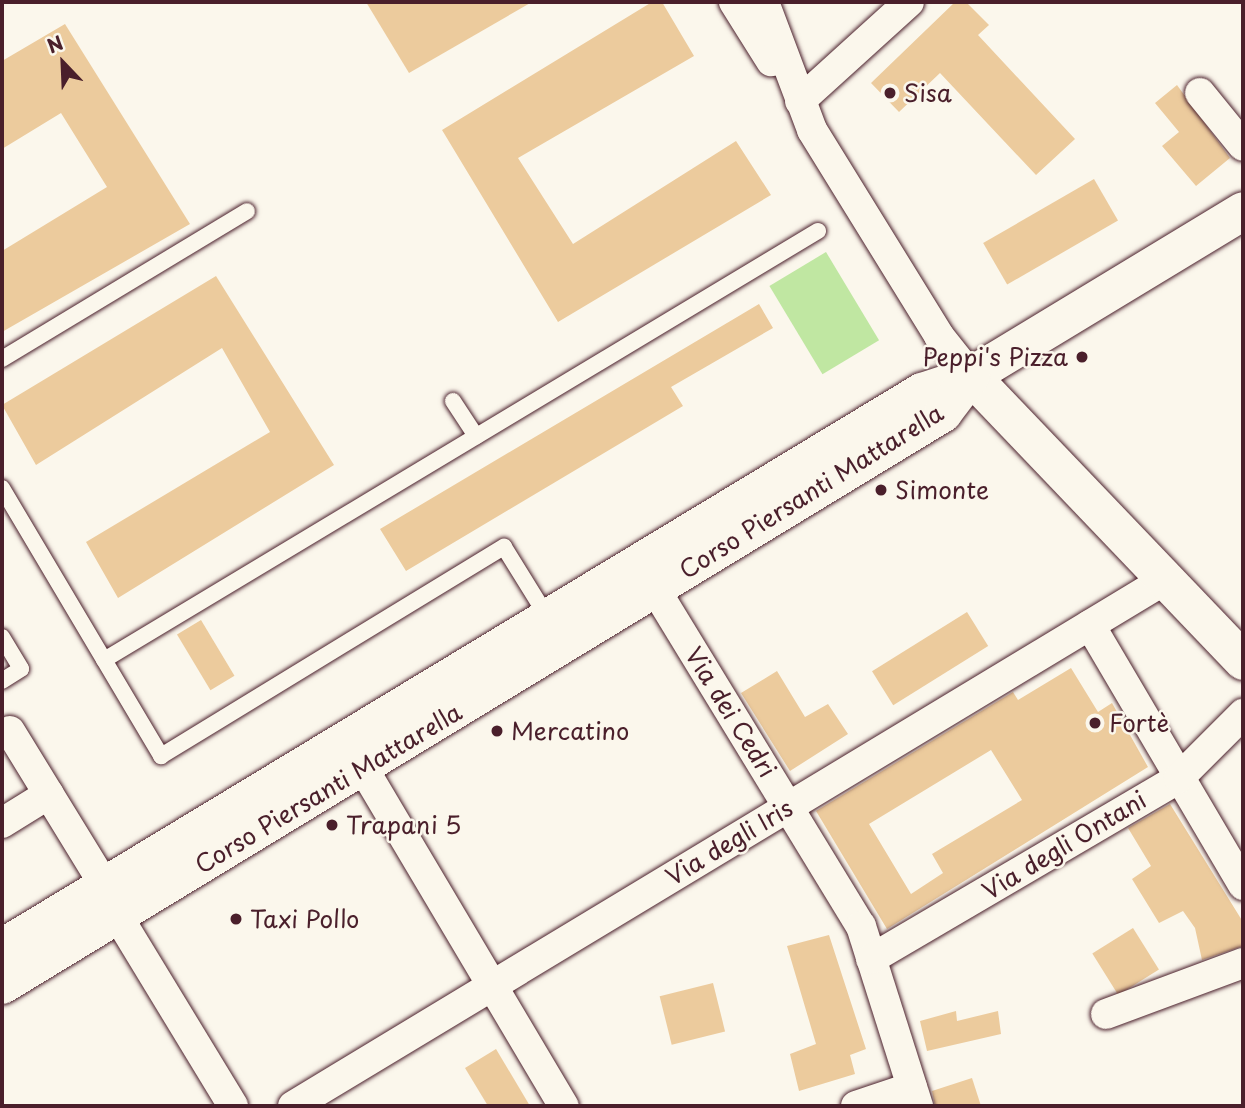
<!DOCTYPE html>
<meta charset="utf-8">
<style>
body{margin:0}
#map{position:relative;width:1245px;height:1108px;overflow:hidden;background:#fbf7ec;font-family:"Playpen Sans",sans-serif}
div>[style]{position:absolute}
.green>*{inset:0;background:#c0e7a2;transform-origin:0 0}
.building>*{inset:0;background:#eccb9d;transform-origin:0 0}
.roads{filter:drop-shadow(0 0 2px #4a1f2b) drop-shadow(0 0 2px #4a1f2b)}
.lane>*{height:16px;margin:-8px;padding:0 8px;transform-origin:8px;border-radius:8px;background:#fbf7ec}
.street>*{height:30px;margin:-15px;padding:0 15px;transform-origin:15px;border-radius:15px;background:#fbf7ec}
.secondary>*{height:38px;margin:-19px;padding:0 19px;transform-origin:19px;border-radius:19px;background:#fbf7ec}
.dots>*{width:19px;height:19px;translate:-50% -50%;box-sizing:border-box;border:4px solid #fbf7ec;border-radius:50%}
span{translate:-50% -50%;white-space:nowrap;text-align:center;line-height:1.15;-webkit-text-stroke:5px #fbf7ec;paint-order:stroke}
.poi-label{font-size:24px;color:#4a1f2b}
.left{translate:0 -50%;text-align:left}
.right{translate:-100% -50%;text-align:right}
.street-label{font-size:24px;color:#4a1f2b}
.frame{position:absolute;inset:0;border:4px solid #4a1f2b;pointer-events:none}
.north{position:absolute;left:28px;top:28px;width:70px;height:70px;-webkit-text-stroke:5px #fbf7ec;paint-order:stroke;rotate:337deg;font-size:19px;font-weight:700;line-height:28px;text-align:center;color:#4a1f2b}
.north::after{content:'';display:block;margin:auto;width:24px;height:32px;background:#4a1f2b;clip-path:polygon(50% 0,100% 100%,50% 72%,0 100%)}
</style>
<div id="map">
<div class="green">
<div style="left:826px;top:252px;width:103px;height:66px;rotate:59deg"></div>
</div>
<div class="building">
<div style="clip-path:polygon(366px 2px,532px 2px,409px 73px)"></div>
<div style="clip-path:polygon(652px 2px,662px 2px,694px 56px,518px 158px,573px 244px,736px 141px,771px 195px,558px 322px,442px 130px)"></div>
<div style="clip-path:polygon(955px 2px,966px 2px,989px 25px,978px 35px,1075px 139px,1036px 175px,940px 73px,899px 112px,871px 83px)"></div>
<div style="clip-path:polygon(65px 24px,190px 224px,2px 332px,2px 251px,107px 187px,61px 113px,2px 149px,2px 61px)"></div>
<div style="clip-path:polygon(1177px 85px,1230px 158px,1196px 186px,1162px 146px,1179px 132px,1155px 103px)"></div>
<div style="left:1094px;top:179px;width:48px;height:128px;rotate:60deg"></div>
<div style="clip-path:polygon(216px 276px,334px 465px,118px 598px,86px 542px,270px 432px,222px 348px,36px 465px,2px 405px)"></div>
<div style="clip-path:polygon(759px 304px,773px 328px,671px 387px,683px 406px,406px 571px,380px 529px)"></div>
<div style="left:967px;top:612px;width:40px;height:112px;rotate:58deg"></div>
<div style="left:201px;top:620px;width:65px;height:28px;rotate:59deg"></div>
<div style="clip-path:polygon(evenodd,1071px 668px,1098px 712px,1112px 703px,1148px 767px,887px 929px,816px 811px,1013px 692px,1018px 700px,1071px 668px,991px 750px,1022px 800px,932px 854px,943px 873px,911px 894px,869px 824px,991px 750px)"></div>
<div style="clip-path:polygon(777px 671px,805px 717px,828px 704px,848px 734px,790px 771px,741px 693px)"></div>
<div style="clip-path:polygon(1170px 804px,1243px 922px,1243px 946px,1202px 960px,1195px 928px,1183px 911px,1159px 923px,1132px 879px,1151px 866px,1128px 828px)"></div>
<div style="left:1133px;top:928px;width:49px;height:48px;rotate:58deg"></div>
<div style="clip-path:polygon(829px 935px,866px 1049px,850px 1055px,855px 1074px,799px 1091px,790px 1054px,816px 1044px,787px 946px)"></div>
<div style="left:713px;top:983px;width:50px;height:55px;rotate:76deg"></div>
<div style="clip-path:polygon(956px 1011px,957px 1021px,998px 1011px,1001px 1034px,927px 1051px,920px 1021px)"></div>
<div style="clip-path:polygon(496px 1049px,530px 1106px,488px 1106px,465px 1068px)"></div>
<div style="clip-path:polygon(972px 1078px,981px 1106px,935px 1106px,932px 1091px)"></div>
</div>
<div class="roads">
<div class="lane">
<div style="left:2px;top:359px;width:286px;rotate:-31.1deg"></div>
<div style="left:453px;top:401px;width:42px;rotate:56.7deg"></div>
<div style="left:2px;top:488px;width:312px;rotate:59.3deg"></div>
<div style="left:161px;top:756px;width:402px;rotate:-31.4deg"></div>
<div style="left:504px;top:547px;width:84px;rotate:58.2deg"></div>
<div style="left:2px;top:637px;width:37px;rotate:59deg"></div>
<div style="left:21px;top:669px;width:22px;rotate:148deg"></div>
<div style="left:104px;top:660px;width:833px;rotate:-31deg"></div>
</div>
<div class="street">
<div style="left:734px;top:2px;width:70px;rotate:57.9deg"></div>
<div style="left:764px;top:2px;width:137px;rotate:69.4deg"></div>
<div style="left:812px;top:130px;width:242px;rotate:58.3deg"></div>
<div style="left:939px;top:336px;width:51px;rotate:51.3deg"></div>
<div style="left:1200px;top:93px;width:68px;rotate:50.9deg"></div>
<div style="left:800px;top:101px;width:147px;rotate:-42.2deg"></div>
<div style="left:655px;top:589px;width:395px;rotate:58.6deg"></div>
<div style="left:861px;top:926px;width:189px;rotate:72.4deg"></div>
<div style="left:1090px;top:625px;width:302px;rotate:59.5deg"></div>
<div style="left:10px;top:731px;width:182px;rotate:58.5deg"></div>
<div style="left:363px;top:768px;width:393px;rotate:59.3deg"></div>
<div style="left:2px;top:823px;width:55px;rotate:-31.7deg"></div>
<div style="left:117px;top:915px;width:223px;rotate:58.7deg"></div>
<div style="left:871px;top:959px;width:357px;rotate:-30.4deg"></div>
<div style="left:1179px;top:778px;width:91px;rotate:-45deg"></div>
<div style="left:1106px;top:1014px;width:146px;rotate:-20.4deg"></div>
<div style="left:293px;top:1106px;width:1020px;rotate:-31.12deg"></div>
<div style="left:856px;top:1106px;width:59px;rotate:-18.7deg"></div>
</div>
<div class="secondary">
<div style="left:971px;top:376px;width:394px;rotate:46.3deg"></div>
<div style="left:2px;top:948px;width:1075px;rotate:-31.15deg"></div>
<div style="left:922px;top:392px;width:52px;rotate:-18.1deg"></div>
<div style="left:971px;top:376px;width:318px;rotate:-31.2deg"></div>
<div style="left:2px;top:985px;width:1101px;rotate:-31.29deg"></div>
<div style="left:943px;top:413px;width:46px;rotate:-52.9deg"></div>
</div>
</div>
<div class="dots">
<div style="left:890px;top:93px;background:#4a1f2b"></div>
<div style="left:1082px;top:357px;background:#4a1f2b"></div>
<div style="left:881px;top:490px;background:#4a1f2b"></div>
<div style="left:1095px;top:723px;background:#4a1f2b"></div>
<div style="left:497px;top:731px;background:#4a1f2b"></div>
<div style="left:332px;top:825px;background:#4a1f2b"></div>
<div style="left:236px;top:919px;background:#4a1f2b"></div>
</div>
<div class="poi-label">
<span class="left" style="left:904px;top:93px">Sisa</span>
<span class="right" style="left:1068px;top:357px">Peppi's Pizza</span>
<span class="left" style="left:895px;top:490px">Simonte</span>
<span class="left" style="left:1109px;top:723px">Fortè</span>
<span class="left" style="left:511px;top:731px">Mercatino</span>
<span class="left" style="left:346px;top:825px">Trapani 5</span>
<span class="left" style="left:250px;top:919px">Taxi Pollo</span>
</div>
<div class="street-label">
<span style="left:811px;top:491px;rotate:-32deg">Corso Piersanti Mattarella</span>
<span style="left:731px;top:712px;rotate:58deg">Via dei Cedri</span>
<span style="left:328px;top:788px;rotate:-31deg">Corso Piersanti Mattarella</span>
<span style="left:729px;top:842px;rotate:-31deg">Via degli Iris</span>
<span style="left:1064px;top:845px;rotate:-31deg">Via degli Ontani</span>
</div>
<div class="frame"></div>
<div class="north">N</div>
</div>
